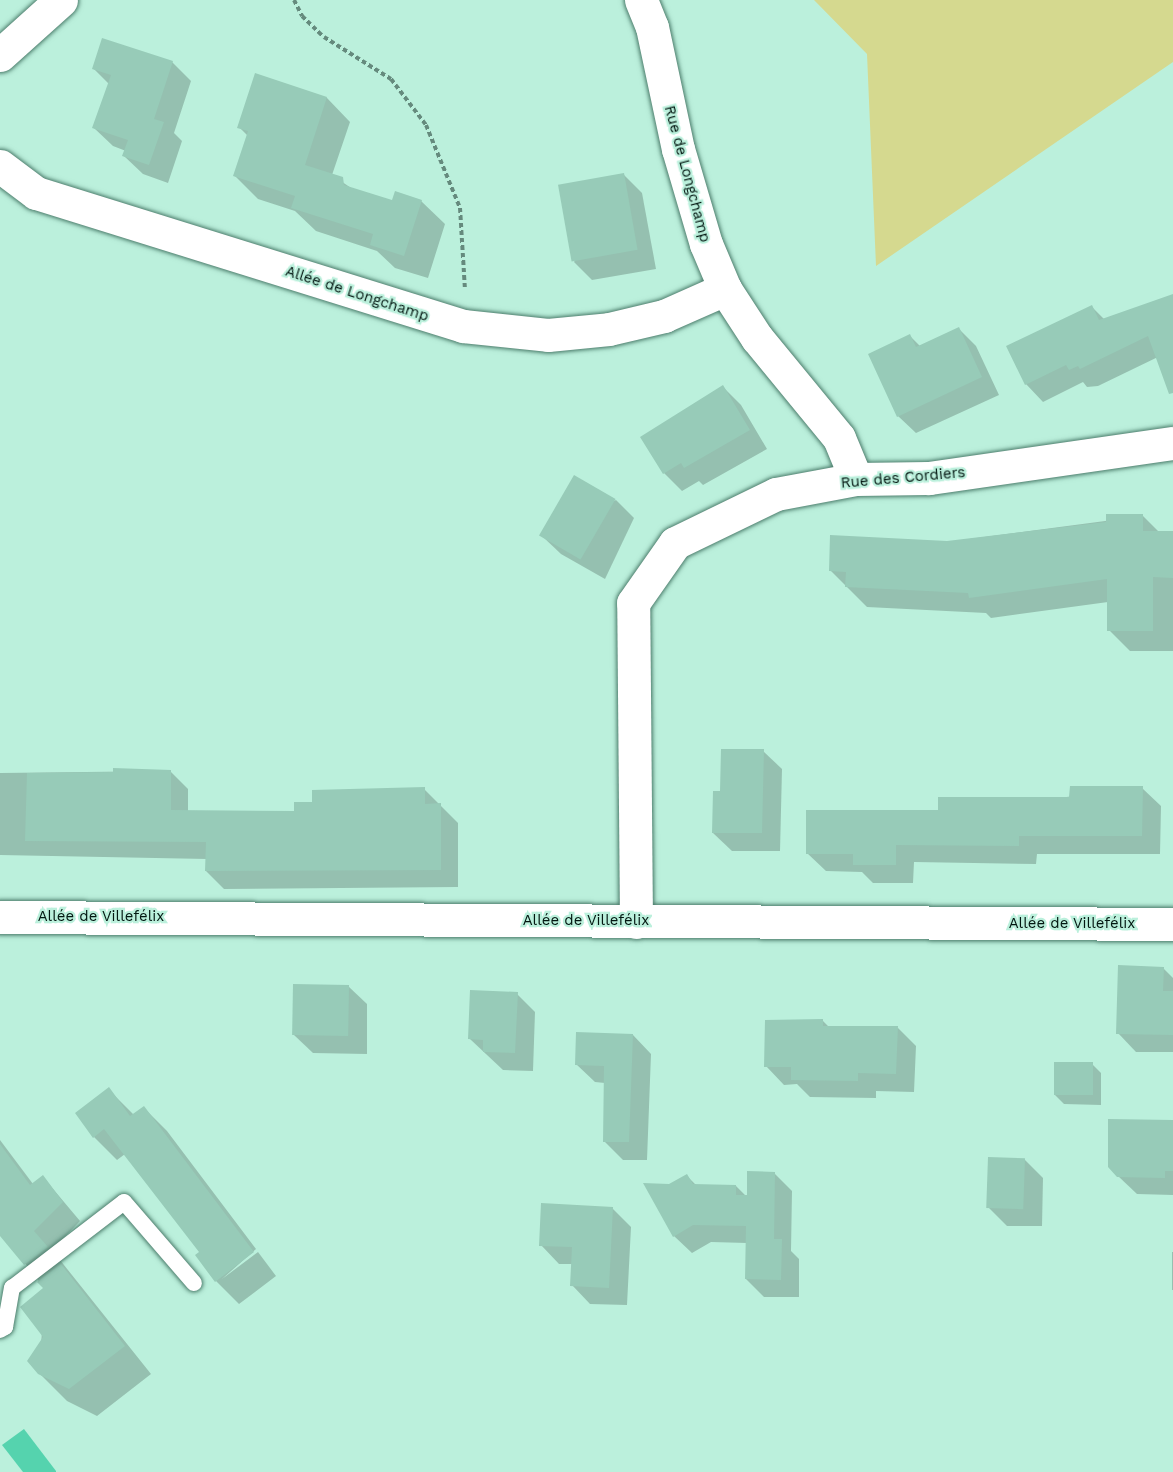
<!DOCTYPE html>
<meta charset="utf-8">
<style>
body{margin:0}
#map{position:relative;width:1173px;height:1472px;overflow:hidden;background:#bbf0dc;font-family:"Work Sans",sans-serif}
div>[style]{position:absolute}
.green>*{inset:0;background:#d5d98f}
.water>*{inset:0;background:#55d3ae}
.shadow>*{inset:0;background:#0003;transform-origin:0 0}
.building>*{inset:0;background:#97cbb8;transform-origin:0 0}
.path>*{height:4px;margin-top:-2px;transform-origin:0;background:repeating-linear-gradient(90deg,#658a7d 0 4.5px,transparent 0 7.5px)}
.roads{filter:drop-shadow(0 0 2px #4c7d6c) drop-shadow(0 0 2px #4c7d6c)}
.lane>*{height:16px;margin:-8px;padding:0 8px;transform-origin:8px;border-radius:8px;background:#fff}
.street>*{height:33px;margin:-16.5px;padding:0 16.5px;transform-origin:16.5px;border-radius:16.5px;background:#fff}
span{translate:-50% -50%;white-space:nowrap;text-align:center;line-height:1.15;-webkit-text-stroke:4.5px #bbf0dc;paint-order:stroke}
.street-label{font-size:15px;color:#031711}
</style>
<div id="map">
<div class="green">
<div style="clip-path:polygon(814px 0,1173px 0,1173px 62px,876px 266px,867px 54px)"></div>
</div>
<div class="water">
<div style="clip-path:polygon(24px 1429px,56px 1471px,56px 1472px,23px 1472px,2px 1445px)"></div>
</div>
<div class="shadow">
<div style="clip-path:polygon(172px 62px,191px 81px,174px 133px,182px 141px,168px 183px,143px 174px,124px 156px,126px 151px,113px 146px,94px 128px,109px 84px,94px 69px)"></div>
<div style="clip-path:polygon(256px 75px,327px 98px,350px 122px,332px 175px,354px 190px,393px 202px,421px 201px,445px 224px,428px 278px,395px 268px,377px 251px,316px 231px,295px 211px,258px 199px,235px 176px,248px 136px,239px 127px)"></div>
<div style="clip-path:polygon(624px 175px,642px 193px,656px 269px,592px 280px,574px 262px)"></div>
<div style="clip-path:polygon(1173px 295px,1173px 369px,1160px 356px,1098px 386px,1087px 387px,1083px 382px,1043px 402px,1026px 384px,1091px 306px,1105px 320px)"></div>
<div style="clip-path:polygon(959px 329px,976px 346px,999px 395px,916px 433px,898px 416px,910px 336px,920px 346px)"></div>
<div style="clip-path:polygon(723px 387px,741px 405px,767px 449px,703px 485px,699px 481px,682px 491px,664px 473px)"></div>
<div style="clip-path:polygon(616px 500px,634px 518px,605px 579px,561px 554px,542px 536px)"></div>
<div style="clip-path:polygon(1143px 516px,1160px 533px,1173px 533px,1173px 651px,1130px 651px,1109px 630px,1108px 602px,991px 618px,986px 613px,867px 607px,831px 571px,947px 542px)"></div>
<div style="clip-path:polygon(763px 751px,782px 769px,780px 851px,732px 851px,713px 833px,722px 793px)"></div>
<div style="clip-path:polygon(170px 771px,188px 789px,188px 811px,296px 812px,313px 804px,424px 789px,458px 823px,458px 887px,224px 889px,206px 871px,207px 859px,0 855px,0 773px)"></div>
<div style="clip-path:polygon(1142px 788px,1161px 806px,1160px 854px,1037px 854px,1036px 864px,914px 862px,913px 883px,873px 883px,862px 872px,826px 871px,807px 853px,939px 812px)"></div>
<div style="clip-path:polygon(1163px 968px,1173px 978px,1173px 1052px,1136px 1052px,1118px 1033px)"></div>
<div style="clip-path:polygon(348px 986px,367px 1004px,367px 1054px,313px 1053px,294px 1035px)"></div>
<div style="clip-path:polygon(517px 994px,535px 1012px,533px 1071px,503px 1070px,470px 1039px)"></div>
<div style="clip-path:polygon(823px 1021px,829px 1027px,898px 1028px,916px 1046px,914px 1092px,876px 1091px,876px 1098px,810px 1097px,797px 1084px,784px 1085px,766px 1066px)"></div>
<div style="clip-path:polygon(633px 1035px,651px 1054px,647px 1160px,623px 1160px,604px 1141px,605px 1083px,595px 1082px,576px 1064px)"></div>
<div style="clip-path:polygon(1092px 1064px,1101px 1073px,1101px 1105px,1064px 1104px,1055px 1095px)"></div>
<div style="clip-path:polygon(108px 1089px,134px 1115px,144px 1108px,167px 1131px,256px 1249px,222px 1279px,258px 1252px,276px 1276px,239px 1304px,216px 1281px,197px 1255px,202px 1252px,125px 1154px,117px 1160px,94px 1137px)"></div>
<div style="clip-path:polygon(1173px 1121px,1173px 1195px,1137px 1194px,1118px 1176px)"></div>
<div style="clip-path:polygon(0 1140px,33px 1184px,43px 1177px,80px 1221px,52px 1250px,151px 1374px,97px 1416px,67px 1401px,39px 1373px,45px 1289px,0 1231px)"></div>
<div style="clip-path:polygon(1024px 1159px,1043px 1178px,1042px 1226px,1007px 1226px,989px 1208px)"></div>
<div style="clip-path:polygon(774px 1173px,792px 1191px,791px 1251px,799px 1259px,799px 1297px,764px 1297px,746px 1279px,747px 1243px,711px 1242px,692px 1253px,674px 1236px,670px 1185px,687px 1176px,697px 1186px,736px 1186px,746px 1196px)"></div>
<div style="clip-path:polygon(612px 1208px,631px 1227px,627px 1305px,590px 1304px,572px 1285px,573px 1264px,559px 1264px,541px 1245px)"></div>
<div style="left:1172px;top:1252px;width:1px;height:38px"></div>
</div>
<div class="building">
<div style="clip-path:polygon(102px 38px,173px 61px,154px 119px,164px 122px,149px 165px,122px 156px,128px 140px,92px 128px,111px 75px,92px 69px)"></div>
<div style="clip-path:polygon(255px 73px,327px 97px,305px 165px,343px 177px,344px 185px,392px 200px,395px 191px,422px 200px,404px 256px,370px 245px,373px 234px,291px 208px,295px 196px,233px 176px,248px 131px,237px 128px)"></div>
<div style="left:624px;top:173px;width:78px;height:67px;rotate:80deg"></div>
<div style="clip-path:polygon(1173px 294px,1173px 393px,1169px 394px,1148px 336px,1080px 369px,1078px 366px,1069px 370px,1066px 365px,1025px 385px,1006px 346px,1092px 305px,1099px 320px)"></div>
<div style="clip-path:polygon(959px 327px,982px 377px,897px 417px,868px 354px,910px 334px,916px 347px)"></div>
<div style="clip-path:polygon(723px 385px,750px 430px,684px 468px,681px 463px,663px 474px,640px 437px)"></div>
<div style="left:574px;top:475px;width:48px;height:70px;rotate:30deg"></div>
<div style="clip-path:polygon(1106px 514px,1143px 514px,1143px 531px,1173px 531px,1173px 578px,1153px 577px,1153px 631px,1107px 631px,1107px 579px,969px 598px,968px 593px,845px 587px,846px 572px,829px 571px,830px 535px,947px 541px,1106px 522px)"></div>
<div style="clip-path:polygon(721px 749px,764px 749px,762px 833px,712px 833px,713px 791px,720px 791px)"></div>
<div style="clip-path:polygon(113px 768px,171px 770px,171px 810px,294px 811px,294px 802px,312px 802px,312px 790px,425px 787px,425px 804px,441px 803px,441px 870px,205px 871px,206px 842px,25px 841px,27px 773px,113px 772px)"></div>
<div style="clip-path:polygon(1070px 786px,1143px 786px,1142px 836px,1019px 836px,1019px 846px,896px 845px,896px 865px,853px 865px,853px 854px,806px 854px,806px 810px,938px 810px,938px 797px,1069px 797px)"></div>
<div style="clip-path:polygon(1118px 965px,1164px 967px,1163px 991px,1173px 991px,1173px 1035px,1116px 1034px)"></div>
<div style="left:293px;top:984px;width:56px;height:51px;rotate:1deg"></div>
<div style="clip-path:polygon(470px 990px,518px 992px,515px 1053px,483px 1052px,483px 1040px,468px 1039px)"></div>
<div style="clip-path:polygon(823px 1019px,823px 1026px,898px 1026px,896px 1074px,858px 1073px,858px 1081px,791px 1080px,791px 1067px,764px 1067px,765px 1020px)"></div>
<div style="clip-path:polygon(576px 1032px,633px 1034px,629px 1142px,603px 1142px,604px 1066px,575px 1065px)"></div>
<div style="left:1054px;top:1062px;width:39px;height:33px"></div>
<div style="clip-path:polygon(109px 1087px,130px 1116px,144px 1106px,254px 1252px,215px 1282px,195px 1255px,199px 1252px,104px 1129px,93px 1138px,75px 1113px)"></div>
<div style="clip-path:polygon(1108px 1119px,1173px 1120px,1173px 1171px,1165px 1171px,1165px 1178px,1117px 1177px,1108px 1167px)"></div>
<div style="clip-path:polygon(0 1144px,30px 1185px,43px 1175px,63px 1202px,34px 1231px,48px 1247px,24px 1265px,0 1236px)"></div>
<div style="left:988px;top:1157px;width:37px;height:51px;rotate:2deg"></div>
<div style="clip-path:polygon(747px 1171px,775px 1172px,774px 1239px,782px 1239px,781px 1280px,745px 1279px,746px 1226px,693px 1225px,673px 1237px,643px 1183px,669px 1184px,687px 1174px,693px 1184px,736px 1185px,736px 1195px,747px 1195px)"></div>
<div style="clip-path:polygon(541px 1203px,613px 1207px,609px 1288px,570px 1286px,572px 1247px,539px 1246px)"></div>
<div style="clip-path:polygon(61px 1264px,125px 1346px,69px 1389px,38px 1374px,27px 1361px,43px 1337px,20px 1307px,43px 1288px,37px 1282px)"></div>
</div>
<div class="path">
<div style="left:294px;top:0;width:18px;rotate:63deg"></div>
<div style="left:302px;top:16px;width:30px;rotate:44deg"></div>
<div style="left:324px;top:37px;width:79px;rotate:32.1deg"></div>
<div style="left:391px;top:79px;width:58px;rotate:52.7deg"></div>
<div style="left:426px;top:125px;width:90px;rotate:67.7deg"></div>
<div style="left:460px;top:208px;width:81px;rotate:86.5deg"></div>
</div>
<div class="roads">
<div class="lane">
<div style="left:0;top:1330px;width:6px;rotate:-31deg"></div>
<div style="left:5px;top:1327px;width:40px;rotate:-80deg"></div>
<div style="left:12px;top:1288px;width:141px;rotate:-37.5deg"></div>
<div style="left:124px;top:1202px;width:107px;rotate:49.2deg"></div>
</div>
<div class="street">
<div style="left:641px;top:0;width:29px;rotate:68deg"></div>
<div style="left:652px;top:27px;width:125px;rotate:78deg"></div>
<div style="left:678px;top:149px;width:99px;rotate:73.6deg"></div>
<div style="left:706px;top:244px;width:49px;rotate:67.1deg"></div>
<div style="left:725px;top:289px;width:59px;rotate:56.9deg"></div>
<div style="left:757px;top:338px;width:129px;rotate:50.6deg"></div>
<div style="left:839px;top:438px;width:44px;rotate:67.5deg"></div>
<div style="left:0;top:55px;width:82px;rotate:-42deg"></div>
<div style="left:0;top:166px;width:45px;rotate:36.9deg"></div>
<div style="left:36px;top:193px;width:447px;rotate:17.3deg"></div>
<div style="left:463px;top:326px;width:85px;rotate:6deg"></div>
<div style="left:548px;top:335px;width:61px;rotate:-5.6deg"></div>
<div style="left:609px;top:329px;width:57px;rotate:-13.3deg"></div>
<div style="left:664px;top:316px;width:67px;rotate:-23.9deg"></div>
<div style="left:0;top:917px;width:1173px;rotate:0.34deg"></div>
<div style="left:636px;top:922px;width:319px;rotate:-90.5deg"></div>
<div style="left:633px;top:603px;width:73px;rotate:-55deg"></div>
<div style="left:675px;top:543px;width:112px;rotate:-25.9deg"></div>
<div style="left:776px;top:494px;width:81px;rotate:-10.6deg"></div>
<div style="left:856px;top:479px;width:73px;rotate:-0.8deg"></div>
<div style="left:929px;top:478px;width:246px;rotate:-8.2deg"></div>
</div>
</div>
<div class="street-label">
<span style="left:687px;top:174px;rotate:75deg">Rue de Longchamp</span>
<span style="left:357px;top:294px;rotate:18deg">Allée de Longchamp</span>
<span style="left:903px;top:478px;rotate:-5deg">Rue des Cordiers</span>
<span style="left:101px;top:917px">Allée de Villefélix</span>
<span style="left:586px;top:921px">Allée de Villefélix</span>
<span style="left:1072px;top:924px">Allée de Villefélix</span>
</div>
</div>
